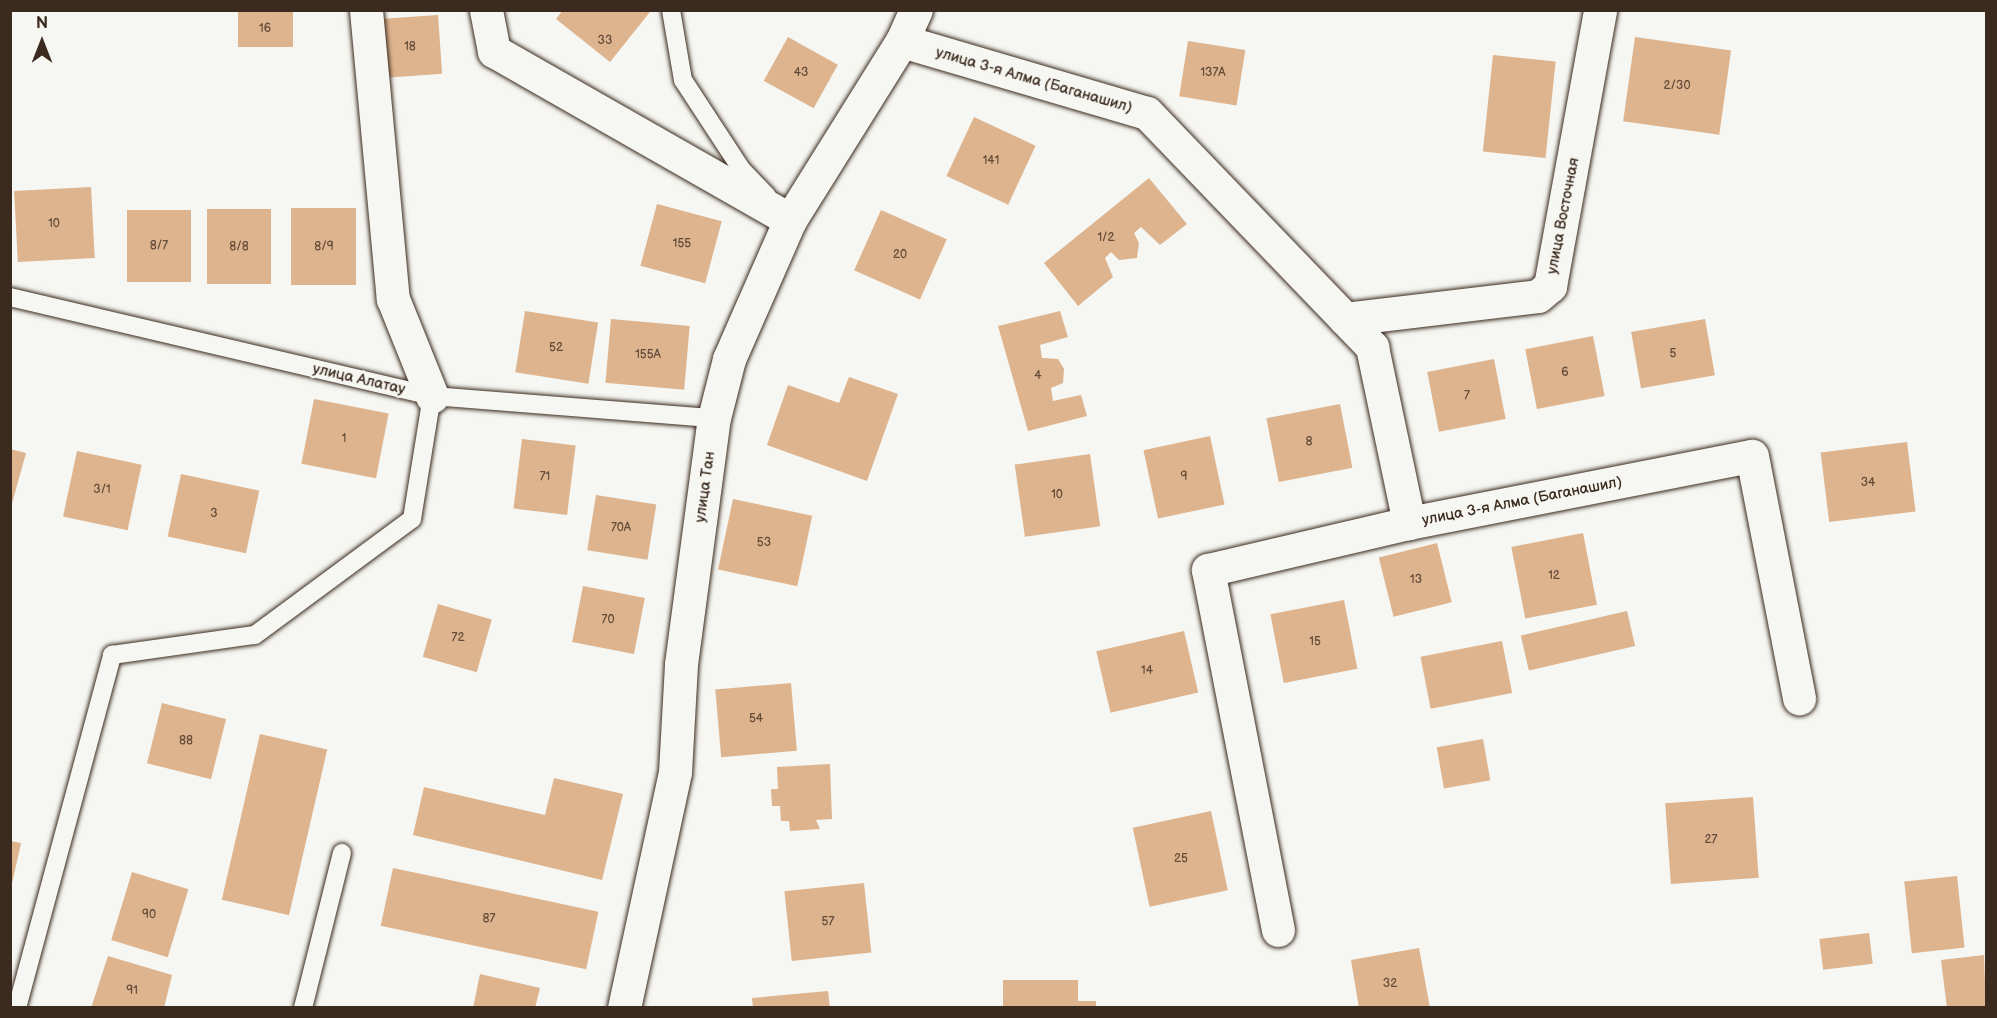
<!DOCTYPE html>
<meta charset="utf-8">
<style>
body{margin:0}
#map{position:relative;width:1997px;height:1018px;overflow:hidden;background:#f6f6f2;font-family:"Balsamiq Sans",sans-serif}
div>[style]{position:absolute}
.building>*{inset:0;background:#ddb48e;transform-origin:0 0}
.roads{filter:drop-shadow(0 0 2px #3b2a1e) drop-shadow(0 0 2px #3b2a1e)}
.lane>*{height:18px;margin:-9px;padding:0 9px;transform-origin:9px;border-radius:9px;background:#f6f6f2}
.street>*{height:33px;margin:-16.5px;padding:0 16.5px;transform-origin:16.5px;border-radius:16.5px;background:#f6f6f2}
span{translate:-50% -50%;white-space:nowrap;text-align:center;line-height:1.15;-webkit-text-stroke:5px #f6f6f2;paint-order:stroke}
.number-label{font-size:12px;color:#644c3a}
.number-label span{-webkit-text-stroke-width:0}
.street-label{font-size:15px;color:#3b2a1e}
.frame{position:absolute;inset:0;border:12px solid #3b2a1e;pointer-events:none}
.north{position:absolute;left:12px;top:12px;width:60px;height:60px;-webkit-text-stroke:4px #f6f6f2;paint-order:stroke;rotate:0deg;font-size:16px;font-weight:700;line-height:24px;text-align:center;color:#3b2a1e}
.north::after{content:'';display:block;margin:auto;width:21px;height:27px;background:#3b2a1e;clip-path:polygon(50% 0,100% 100%,50% 72%,0 100%)}
</style>
<div id="map">
<div class="building">
<div style="left:238px;top:10px;width:55px;height:37px"></div>
<div style="clip-path:polygon(563px 10px,648px 10px,650px 12px,610px 62px,556px 19px)"></div>
<div style="left:438px;top:15px;width:59px;height:59px;rotate:86deg"></div>
<div style="left:788px;top:37px;width:57px;height:50px;rotate:29deg"></div>
<div style="left:1635px;top:37px;width:97px;height:85px;rotate:8deg"></div>
<div style="left:1188px;top:41px;width:58px;height:56px;rotate:9deg"></div>
<div style="left:1493px;top:55px;width:63px;height:97px;rotate:6deg"></div>
<div style="left:974px;top:117px;width:68px;height:65px;rotate:25deg"></div>
<div style="clip-path:polygon(1149px 178px,1187px 224px,1160px 245px,1141px 227px,1134px 233px,1139px 243px,1137px 258px,1119px 260px,1111px 252px,1105px 258px,1113px 277px,1078px 306px,1044px 263px)"></div>
<div style="left:91px;top:187px;width:71px;height:77px;rotate:87deg"></div>
<div style="left:657px;top:204px;width:67px;height:64px;rotate:15deg"></div>
<div style="left:291px;top:208px;width:65px;height:77px"></div>
<div style="left:207px;top:209px;width:64px;height:75px"></div>
<div style="left:127px;top:210px;width:64px;height:72px"></div>
<div style="left:881px;top:210px;width:72px;height:66px;rotate:24deg"></div>
<div style="left:525px;top:311px;width:74px;height:62px;rotate:9deg"></div>
<div style="clip-path:polygon(1060px 311px,1068px 337px,1040px 345px,1042px 358px,1058px 359px,1064px 369px,1063px 383px,1051px 388px,1053px 401px,1081px 395px,1087px 416px,1028px 431px,998px 326px)"></div>
<div style="left:611px;top:319px;width:79px;height:64px;rotate:5deg"></div>
<div style="left:1705px;top:319px;width:57px;height:75px;rotate:80deg"></div>
<div style="left:1593px;top:336px;width:61px;height:69px;rotate:79deg"></div>
<div style="left:1494px;top:359px;width:61px;height:68px;rotate:79deg"></div>
<div style="clip-path:polygon(849px 377px,898px 394px,867px 481px,767px 445px,788px 385px,839px 403px)"></div>
<div style="left:314px;top:399px;width:76px;height:66px;rotate:11deg"></div>
<div style="left:1340px;top:404px;width:65px;height:75px;rotate:79deg"></div>
<div style="left:1210px;top:436px;width:70px;height:68px;rotate:78deg"></div>
<div style="left:522px;top:439px;width:54px;height:70px;rotate:7deg"></div>
<div style="left:1907px;top:442px;width:70px;height:87px;rotate:83deg"></div>
<div style="clip-path:polygon(10px 449px,26px 453px,11px 507px,10px 507px)"></div>
<div style="left:77px;top:451px;width:66px;height:67px;rotate:12deg"></div>
<div style="left:1090px;top:454px;width:73px;height:76px;rotate:82deg"></div>
<div style="left:181px;top:474px;width:80px;height:64px;rotate:12deg"></div>
<div style="left:596px;top:495px;width:61px;height:56px;rotate:9deg"></div>
<div style="left:733px;top:499px;width:81px;height:72px;rotate:12deg"></div>
<div style="left:1583px;top:533px;width:73px;height:73px;rotate:79deg"></div>
<div style="left:1437px;top:543px;width:61px;height:60px;rotate:76deg"></div>
<div style="left:583px;top:586px;width:63px;height:57px;rotate:11deg"></div>
<div style="left:1344px;top:600px;width:70px;height:75px;rotate:79deg"></div>
<div style="left:438px;top:604px;width:56px;height:55px;rotate:16deg"></div>
<div style="left:1627px;top:611px;width:36px;height:109px;rotate:77deg"></div>
<div style="left:1184px;top:631px;width:63px;height:90px;rotate:77deg"></div>
<div style="left:1502px;top:641px;width:53px;height:83px;rotate:79deg"></div>
<div style="left:791px;top:683px;width:68px;height:76px;rotate:85deg"></div>
<div style="left:162px;top:703px;width:66px;height:62px;rotate:14deg"></div>
<div style="left:260px;top:734px;width:69px;height:170px;rotate:13deg"></div>
<div style="left:1483px;top:739px;width:42px;height:47px;rotate:80deg"></div>
<div style="clip-path:polygon(830px 764px,832px 819px,816px 820px,820px 829px,790px 831px,789px 821px,781px 821px,780px 806px,772px 806px,771px 789px,778px 789px,777px 767px)"></div>
<div style="clip-path:polygon(554px 778px,623px 794px,602px 880px,413px 835px,424px 787px,545px 815px)"></div>
<div style="left:1753px;top:797px;width:81px;height:88px;rotate:86deg"></div>
<div style="left:1211px;top:811px;width:81px;height:80px;rotate:78deg"></div>
<div style="clip-path:polygon(10px 841px,21px 843px,11px 888px,10px 888px)"></div>
<div style="left:393px;top:868px;width:210px;height:59px;rotate:12deg"></div>
<div style="left:132px;top:872px;width:59px;height:71px;rotate:17deg"></div>
<div style="left:1957px;top:876px;width:72px;height:53px;rotate:84deg"></div>
<div style="left:864px;top:883px;width:70px;height:80px;rotate:84deg"></div>
<div style="left:1869px;top:933px;width:31px;height:50px;rotate:83deg"></div>
<div style="clip-path:polygon(1419px 948px,1430px 1008px,1359px 1008px,1351px 960px)"></div>
<div style="clip-path:polygon(1984px 955px,1986px 1008px,1947px 1008px,1941px 960px)"></div>
<div style="clip-path:polygon(108px 956px,172px 975px,164px 1008px,91px 1008px)"></div>
<div style="clip-path:polygon(480px 974px,540px 988px,535px 1008px,473px 1008px)"></div>
<div style="clip-path:polygon(1003px 980px,1078px 980px,1078px 1001px,1096px 1001px,1096px 1008px,1003px 1008px)"></div>
<div style="clip-path:polygon(828px 991px,830px 1008px,753px 1008px,752px 998px)"></div>
</div>
<div class="roads">
<div class="lane">
<div style="left:671px;top:10px;width:71px;rotate:80.3deg"></div>
<div style="left:683px;top:80px;width:108px;rotate:56.8deg"></div>
<div style="left:742px;top:170px;width:36px;rotate:46deg"></div>
<div style="left:10px;top:297px;width:433px;rotate:13.2deg"></div>
<div style="left:432px;top:396px;width:283px;rotate:4.5deg"></div>
<div style="left:17px;top:1008px;width:366px;rotate:-74.9deg"></div>
<div style="left:112px;top:655px;width:144px;rotate:-8deg"></div>
<div style="left:255px;top:635px;width:195px;rotate:-36.5deg"></div>
<div style="left:412px;top:519px;width:125px;rotate:-80.8deg"></div>
<div style="left:303px;top:1008px;width:160px;rotate:-75.9deg"></div>
</div>
<div class="street">
<div style="left:366px;top:10px;width:290px;rotate:84.7deg"></div>
<div style="left:393px;top:299px;width:105px;rotate:68.1deg"></div>
<div style="left:486px;top:10px;width:42px;rotate:79deg"></div>
<div style="left:494px;top:51px;width:341px;rotate:29.7deg"></div>
<div style="left:902px;top:41px;width:255px;rotate:16.4deg"></div>
<div style="left:1147px;top:113px;width:325px;rotate:46.1deg"></div>
<div style="left:1372px;top:347px;width:180px;rotate:78.1deg"></div>
<div style="left:1409px;top:523px;width:349px;rotate:-11.1deg"></div>
<div style="left:1752px;top:456px;width:247px;rotate:79deg"></div>
<div style="left:1345px;top:319px;width:194px;rotate:-6.8deg"></div>
<div style="left:1538px;top:296px;width:16px;rotate:-40deg"></div>
<div style="left:1550px;top:286px;width:280px;rotate:-79.7deg"></div>
<div style="left:1278px;top:930px;width:367px;rotate:-101deg"></div>
<div style="left:1208px;top:570px;width:206px;rotate:-13.2deg"></div>
<div style="left:624px;top:1008px;width:241px;rotate:-77.8deg"></div>
<div style="left:675px;top:772px;width:108px;rotate:-86.8deg"></div>
<div style="left:681px;top:664px;width:248px;rotate:-82.4deg"></div>
<div style="left:714px;top:418px;width:61px;rotate:-75.7deg"></div>
<div style="left:729px;top:359px;width:152px;rotate:-66.3deg"></div>
<div style="left:790px;top:220px;width:211px;rotate:-58deg"></div>
<div style="left:902px;top:41px;width:34px;rotate:-66deg"></div>
</div>
</div>
<div class="number-label">
<span style="left:265px;top:29px">16</span>
<span style="left:605px;top:41px">33</span>
<span style="left:410px;top:47px">18</span>
<span style="left:801px;top:73px">43</span>
<span style="left:1213px;top:73px">137А</span>
<span style="left:1677px;top:86px">2/30</span>
<span style="left:991px;top:161px">141</span>
<span style="left:54px;top:224px">10</span>
<span style="left:1106px;top:238px">1/2</span>
<span style="left:682px;top:244px">155</span>
<span style="left:159px;top:246px">8/7</span>
<span style="left:239px;top:247px">8/8</span>
<span style="left:324px;top:247px">8/9</span>
<span style="left:900px;top:255px">20</span>
<span style="left:556px;top:348px">52</span>
<span style="left:1673px;top:354px">5</span>
<span style="left:648px;top:355px">155А</span>
<span style="left:1565px;top:373px">6</span>
<span style="left:1038px;top:376px">4</span>
<span style="left:1467px;top:396px">7</span>
<span style="left:344px;top:439px">1</span>
<span style="left:1309px;top:442px">8</span>
<span style="left:545px;top:477px">71</span>
<span style="left:1184px;top:477px">9</span>
<span style="left:1868px;top:483px">34</span>
<span style="left:102px;top:490px">3/1</span>
<span style="left:1057px;top:495px">10</span>
<span style="left:214px;top:514px">3</span>
<span style="left:621px;top:528px">70А</span>
<span style="left:764px;top:543px">53</span>
<span style="left:1554px;top:576px">12</span>
<span style="left:1416px;top:580px">13</span>
<span style="left:608px;top:620px">70</span>
<span style="left:458px;top:638px">72</span>
<span style="left:1315px;top:642px">15</span>
<span style="left:1147px;top:671px">14</span>
<span style="left:756px;top:719px">54</span>
<span style="left:186px;top:741px">88</span>
<span style="left:1711px;top:840px">27</span>
<span style="left:1181px;top:859px">25</span>
<span style="left:149px;top:915px">90</span>
<span style="left:489px;top:919px">87</span>
<span style="left:828px;top:922px">57</span>
<span style="left:1390px;top:984px">32</span>
<span style="left:132px;top:991px">91</span>
</div>
<div class="street-label">
<span style="left:1034px;top:80px;rotate:16deg">улица 3-я Алма (Баганашил)</span>
<span style="left:1563px;top:216px;rotate:-79deg">улица Восточная</span>
<span style="left:359px;top:379px;rotate:13deg">улица Алатау</span>
<span style="left:705px;top:487px;rotate:-82deg">улица Тан</span>
<span style="left:1522px;top:501px;rotate:-11deg">улица 3-я Алма (Баганашил)</span>
</div>
<div class="frame"></div>
<div class="north">N</div>
</div>
